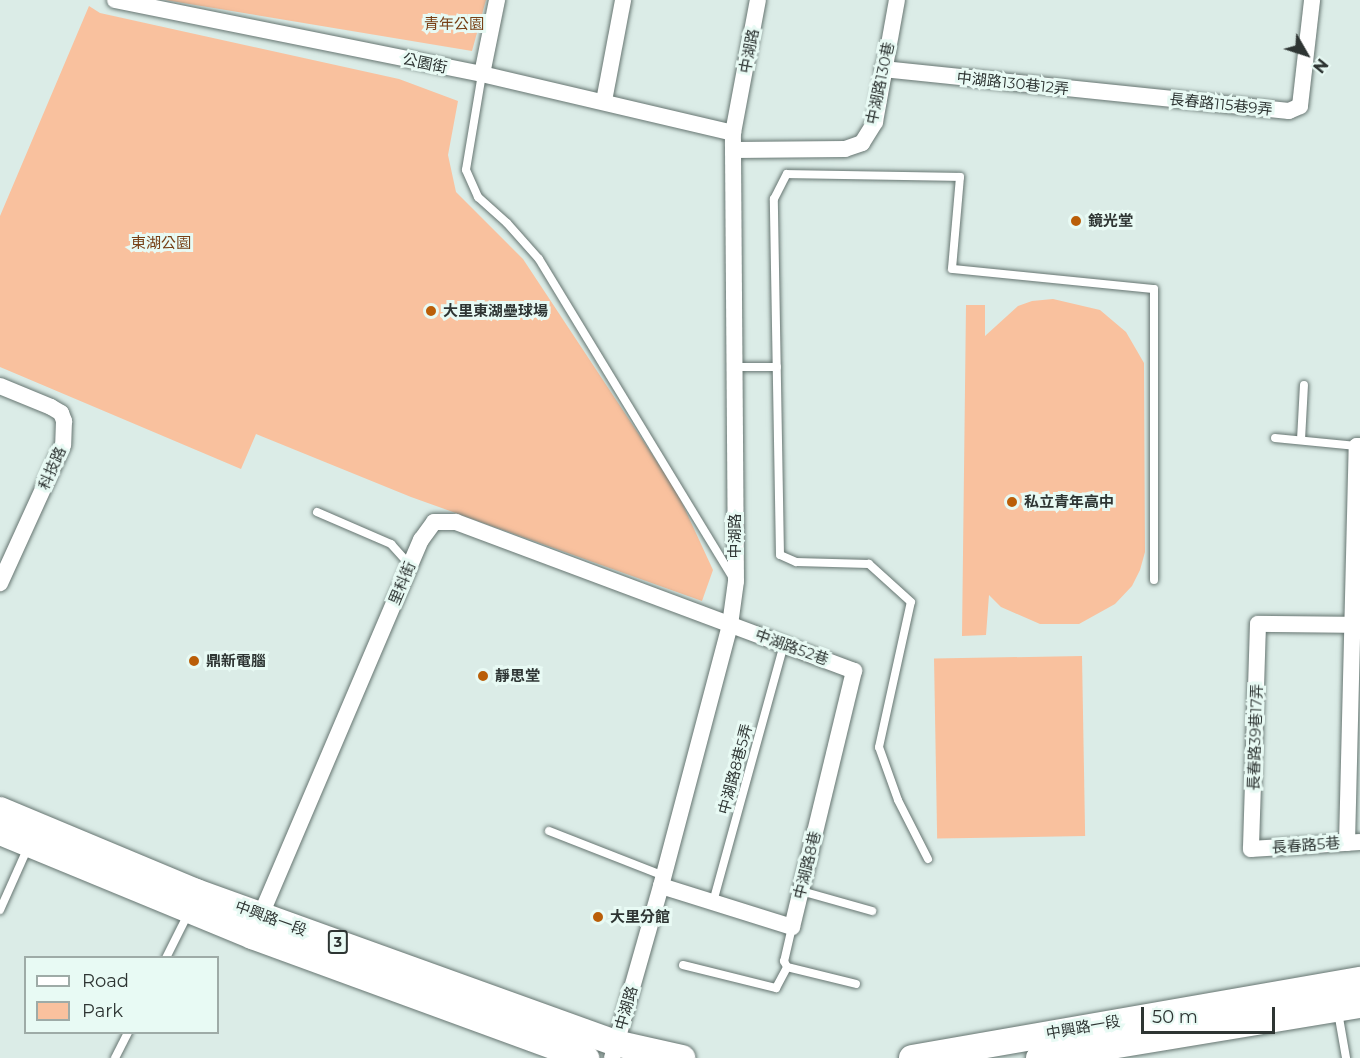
<!DOCTYPE html>
<meta charset="utf-8">
<style>
body{margin:0}
#map{position:relative;width:1360px;height:1058px;overflow:hidden;background:#dbece7;font-family:Montserrat,"Noto Sans TC",sans-serif}
div>[style]{position:absolute}
.green>*{inset:0;background:#f9c19e;transform-origin:0 0}
.roads{filter:drop-shadow(0 0 2px #667571) drop-shadow(0 0 2px #667571)}
.service>*{height:8px;margin:-4px;padding:0 4px;transform-origin:4px;border-radius:4px;background:#fff}
.minor>*{height:16px;margin:-8px;padding:0 8px;transform-origin:8px;border-radius:8px;background:#fff}
.primary>*{height:26px;margin:-13px;padding:0 13px;transform-origin:13px;border-radius:13px;background:#fff}
.dots>*{width:16px;height:16px;translate:-50% -50%;box-sizing:border-box;border:3px solid #e8faf4;border-radius:50%}
span{translate:-50% -50%;white-space:nowrap;text-align:center;line-height:1.15;-webkit-text-stroke:6px #e8faf4;paint-order:stroke}
.shield-label span{padding:2px 4px;background:#e8faf4;border:2px solid;border-radius:4px;-webkit-text-stroke-width:0}
.shield-label{font-size:14px;color:#2e3533;font-weight:700}
.park-label{font-size:15px;color:#774016}
.street-label{font-size:15px;color:#2e3533}
.poi-label{font-size:15px;color:#2e3533;font-weight:700}
.left{translate:0 -50%;text-align:left}
.legend{position:absolute;left:24px;top:956px;width:195px;height:78px;box-sizing:border-box;background:#e8faf4;border:2px solid #9eaba7;margin:0;padding:8px 10px;list-style:none;font-size:18px;color:#2e3533}
.legend li{display:flex;align-items:center;gap:12px;height:30px}
.legend b{width:30px;border:2px solid #9eaba7}
.north{position:absolute;left:1276px;top:24px;width:60px;height:60px;-webkit-text-stroke:4px #e8faf4;paint-order:stroke;rotate:129deg;font-size:16px;font-weight:700;line-height:24px;text-align:center;color:#2e3533}
.north::after{content:'';display:block;margin:auto;width:21px;height:27px;background:#2e3533;clip-path:polygon(50% 0,100% 100%,50% 72%,0 100%)}
.scale{position:absolute;left:1141px;top:1007px;width:134px;height:27px;box-sizing:border-box;border:3px solid #2e3533;border-top:0;padding-left:8px;font-size:18px;line-height:21px;white-space:nowrap;color:#2e3533;-webkit-text-stroke:4px #e8faf4;paint-order:stroke}
</style>
<div id="map">
<div class="green">
<div style="clip-path:polygon(165px 0,486px 0,472px 51px)"></div>
<div style="clip-path:polygon(89px 6px,100px 13px,399px 79px,458px 101px,448px 155px,456px 192px,523px 259px,677px 492px,713px 570px,702px 601px,411px 497px,256px 434px,241px 469px,0 367px,0 216px)"></div>
<div style="clip-path:polygon(1053px 299px,1100px 310px,1126px 332px,1144px 363px,1145px 552px,1140px 570px,1132px 586px,1115px 604px,1079px 624px,1040px 624px,1001px 607px,989px 595px,986px 635px,962px 636px,966px 305px,985px 305px,985px 336px,1018px 306px,1032px 301px)"></div>
<div style="left:1082px;top:656px;width:180px;height:148px;rotate:89deg"></div>
</div>
<div class="roads">
<div class="service">
<div style="left:482px;top:74px;width:97px;rotate:99.5deg"></div>
<div style="left:466px;top:170px;width:30px;rotate:66deg"></div>
<div style="left:478px;top:197px;width:39px;rotate:42deg"></div>
<div style="left:507px;top:223px;width:48px;rotate:48.4deg"></div>
<div style="left:539px;top:259px;width:371px;rotate:58.7deg"></div>
<div style="left:734px;top:367px;width:43px"></div>
<div style="left:1275px;top:438px;width:82px;rotate:5.6deg"></div>
<div style="left:1301px;top:440px;width:55px;rotate:-86.9deg"></div>
<div style="left:317px;top:512px;width:81px;rotate:23.4deg"></div>
<div style="left:391px;top:544px;width:28px;rotate:48deg"></div>
<div style="left:549px;top:831px;width:123px;rotate:21.4deg"></div>
<div style="left:928px;top:859px;width:66px;rotate:-117deg"></div>
<div style="left:898px;top:800px;width:56px;rotate:-109.7deg"></div>
<div style="left:879px;top:747px;width:148px;rotate:-77.6deg"></div>
<div style="left:911px;top:602px;width:57px;rotate:-137.9deg"></div>
<div style="left:869px;top:564px;width:73px;rotate:-178.4deg"></div>
<div style="left:796px;top:562px;width:17px;rotate:-156deg"></div>
<div style="left:780px;top:555px;width:356px;rotate:-91deg"></div>
<div style="left:774px;top:199px;width:28px;rotate:-63deg"></div>
<div style="left:787px;top:174px;width:173px;rotate:1deg"></div>
<div style="left:960px;top:177px;width:92px;rotate:95deg"></div>
<div style="left:952px;top:269px;width:203px;rotate:5.7deg"></div>
<div style="left:1154px;top:289px;width:291px;rotate:90deg"></div>
<div style="left:801px;top:891px;width:74px;rotate:15.7deg"></div>
<div style="left:713px;top:902px;width:268px;rotate:-74.6deg"></div>
<div style="left:0;top:910px;width:69px;rotate:-66deg"></div>
<div style="left:792px;top:927px;width:35px;rotate:103deg"></div>
<div style="left:784px;top:961px;width:7px;rotate:63deg"></div>
<div style="left:787px;top:967px;width:71px;rotate:13.8deg"></div>
<div style="left:166px;top:958px;width:51px;rotate:-63.4deg"></div>
<div style="left:683px;top:965px;width:96px;rotate:13.9deg"></div>
<div style="left:776px;top:988px;width:24px;rotate:-62deg"></div>
<div style="left:1338px;top:1012px;width:47px;rotate:80.1deg"></div>
<div style="left:115px;top:1058px;width:29px;rotate:-63deg"></div>
</div>
<div class="minor">
<div style="left:115px;top:0;width:374px;rotate:11.4deg"></div>
<div style="left:482px;top:74px;width:258px;rotate:13.2deg"></div>
<div style="left:883px;top:69px;width:408px;rotate:5.9deg"></div>
<div style="left:1289px;top:111px;width:12px;rotate:-24deg"></div>
<div style="left:1300px;top:106px;width:107px;rotate:-83.5deg"></div>
<div style="left:482px;top:74px;width:76px;rotate:-78.5deg"></div>
<div style="left:604px;top:101px;width:103px;rotate:-79.3deg"></div>
<div style="left:734px;top:150px;width:111px;rotate:-0.5deg"></div>
<div style="left:845px;top:149px;width:18px;rotate:-19deg"></div>
<div style="left:862px;top:143px;width:25px;rotate:-58deg"></div>
<div style="left:875px;top:122px;width:124px;rotate:-79.8deg"></div>
<div style="left:0;top:386px;width:55px;rotate:22.4deg"></div>
<div style="left:51px;top:407px;width:12px;rotate:31deg"></div>
<div style="left:61px;top:413px;width:9px;rotate:69deg"></div>
<div style="left:64px;top:421px;width:24px;rotate:92deg"></div>
<div style="left:63px;top:445px;width:152px;rotate:114.5deg"></div>
<div style="left:1360px;top:625px;width:102px;rotate:-179.4deg"></div>
<div style="left:1258px;top:624px;width:225px;rotate:91.8deg"></div>
<div style="left:1251px;top:849px;width:109px;rotate:-3.7deg"></div>
<div style="left:1347px;top:843px;width:397px;rotate:-88.6deg"></div>
<div style="left:1357px;top:446px;width:3px"></div>
<div style="left:257px;top:924px;width:418px;rotate:-66.9deg"></div>
<div style="left:421px;top:540px;width:22px;rotate:-54deg"></div>
<div style="left:434px;top:522px;width:22px"></div>
<div style="left:456px;top:522px;width:425px;rotate:20.5deg"></div>
<div style="left:854px;top:671px;width:263px;rotate:103.6deg"></div>
<div style="left:792px;top:927px;width:137px;rotate:-162.6deg"></div>
<div style="left:612px;top:1058px;width:179px;rotate:-74.1deg"></div>
<div style="left:661px;top:886px;width:270px;rotate:-75.2deg"></div>
<div style="left:730px;top:625px;width:44px;rotate:-82.2deg"></div>
<div style="left:736px;top:581px;width:448px;rotate:-90.4deg"></div>
<div style="left:733px;top:133px;width:135px;rotate:-79.4deg"></div>
</div>
<div class="primary">
<div style="left:0;top:810px;width:212px;rotate:22.7deg"></div>
<div style="left:196px;top:892px;width:445px;rotate:19.8deg"></div>
<div style="left:615px;top:1043px;width:69px;rotate:12.6deg"></div>
<div style="left:0;top:832px;width:273px;rotate:22.4deg"></div>
<div style="left:252px;top:936px;width:356px;rotate:20.1deg"></div>
<div style="left:912px;top:1058px;width:455px;rotate:-9.9deg"></div>
<div style="left:1039px;top:1058px;width:325px;rotate:-9.4deg"></div>
</div>
</div>
<div class="dots">
<div style="left:1076px;top:221px;background:#ba5e08"></div>
<div style="left:431px;top:311px;background:#ba5e08"></div>
<div style="left:1012px;top:502px;background:#ba5e08"></div>
<div style="left:194px;top:661px;background:#ba5e08"></div>
<div style="left:483px;top:676px;background:#ba5e08"></div>
<div style="left:598px;top:917px;background:#ba5e08"></div>
</div>
<div class="shield-label">
<span style="left:338px;top:942px">3</span>
</div>
<div class="park-label">
<span style="left:454px;top:24px">青年公園</span>
<span style="left:161px;top:243px">東湖公園</span>
</div>
<div class="street-label">
<span style="left:749px;top:51px;rotate:-79deg">中湖路</span>
<span style="left:425px;top:63px;rotate:12deg">公園街</span>
<span style="left:880px;top:83px;rotate:-78deg">中湖路130巷</span>
<span style="left:1013px;top:83px;rotate:6deg">中湖路130巷12弄</span>
<span style="left:1221px;top:104px;rotate:6deg">長春路115巷9弄</span>
<span style="left:52px;top:468px;rotate:-66deg">科技路</span>
<span style="left:735px;top:536px;rotate:-90deg">中湖路</span>
<span style="left:402px;top:583px;rotate:-67deg">里科街</span>
<span style="left:792px;top:647px;rotate:20deg">中湖路52巷</span>
<span style="left:1255px;top:737px;rotate:-88deg">長春路39巷17弄</span>
<span style="left:735px;top:769px;rotate:-75deg">中湖路8巷5弄</span>
<span style="left:1306px;top:845px;rotate:-4deg">長春路5巷</span>
<span style="left:807px;top:865px;rotate:-76deg">中湖路8巷</span>
<span style="left:271px;top:918px;rotate:20deg">中興路一段</span>
<span style="left:626px;top:1008px;rotate:-74deg">中湖路</span>
<span style="left:1083px;top:1027px;rotate:-10deg">中興路一段</span>
</div>
<div class="poi-label">
<span class="left" style="left:1088px;top:221px">鏡光堂</span>
<span class="left" style="left:443px;top:311px">大里東湖壘球場</span>
<span class="left" style="left:1024px;top:502px">私立青年高中</span>
<span class="left" style="left:206px;top:661px">鼎新電腦</span>
<span class="left" style="left:495px;top:676px">靜思堂</span>
<span class="left" style="left:610px;top:917px">大里分館</span>
</div>
<ul class="legend">
<li><b style="height:8px;background:#fff"></b>Road</li>
<li><b style="height:16px;background:#f9c19e"></b>Park</li>
</ul>
<div class="north">N</div>
<div class="scale">50 m</div>
</div>
